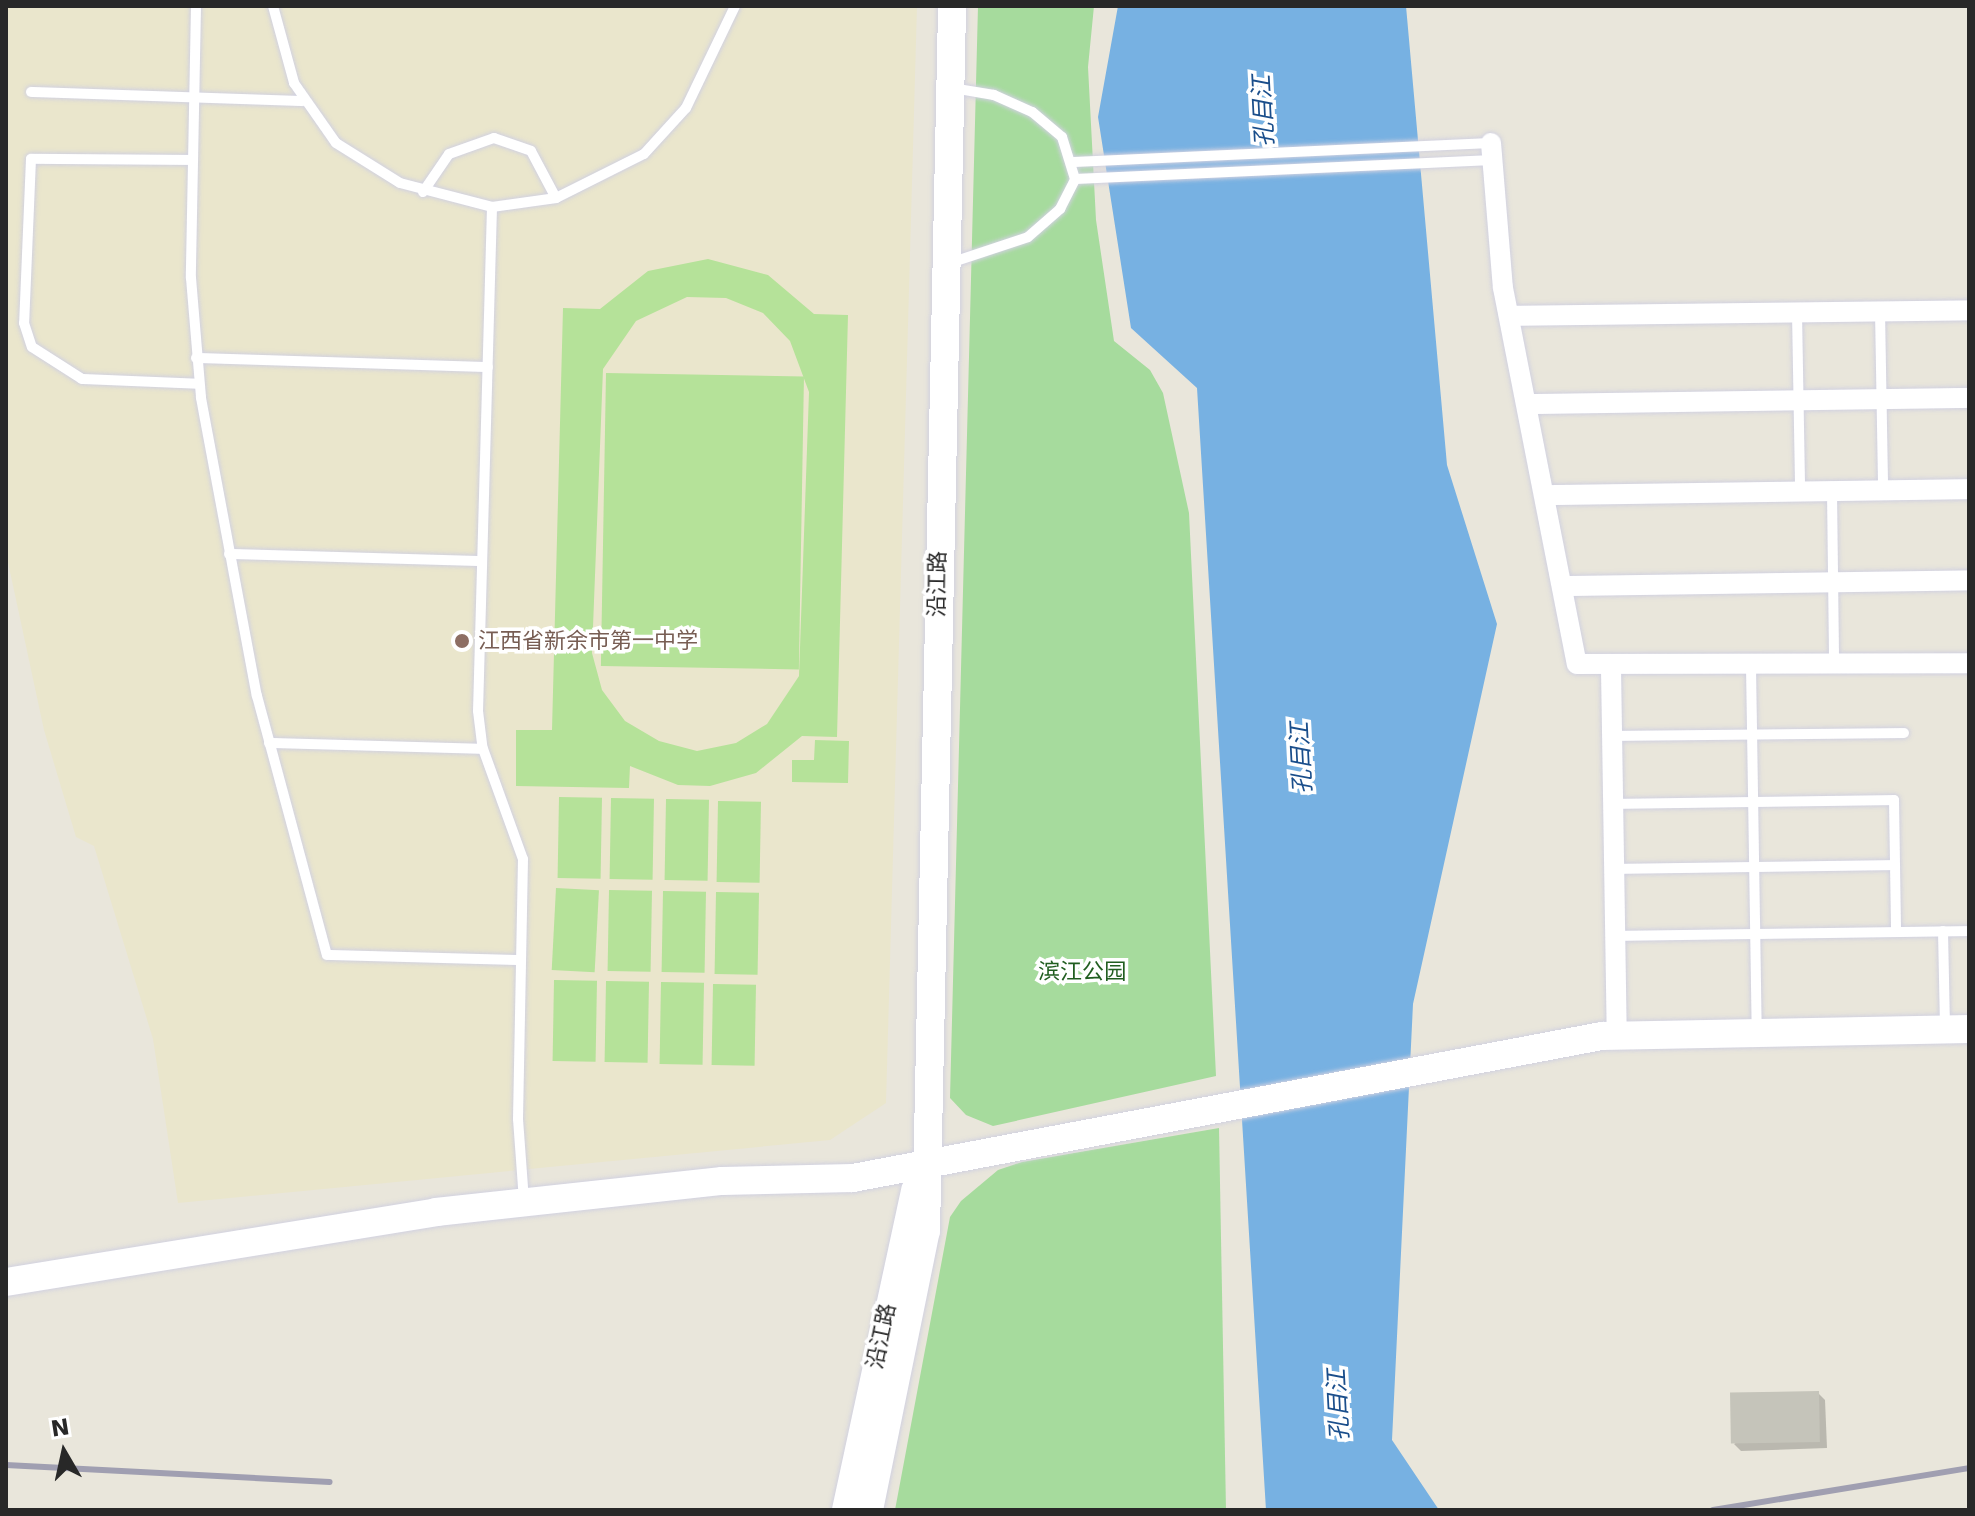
<!DOCTYPE html>
<meta charset="utf-8">
<style>
body{margin:0}
#map{position:relative;width:1975px;height:1516px;overflow:hidden;background:#e9e6db;font-family:"DejaVu Sans","Noto Sans SC",sans-serif}
div>[style]{position:absolute}
.education>*{inset:0;background:#eae6cc}
.green>*{inset:0;background:#a6db9d}
.pitch>*{inset:0;background:#b5e299;transform-origin:0 0}
.water>*{inset:0;background:#77b1e2}
.shadow>*{inset:0;background:#0003}
.building>*{inset:0;background:#c5c4ba;transform-origin:0 0}
.roads{filter:drop-shadow(0 0 2px #d1d1e0) drop-shadow(0 0 2px #d1d1e0)}
.lane>*{height:10px;margin:-5px;padding:0 5px;transform-origin:5px;border-radius:5px;background:#fff}
.street>*{height:20px;margin:-10px;padding:0 10px;transform-origin:10px;border-radius:10px;background:#fff}
.secondary>*{height:28px;margin:-14px;padding:0 14px;transform-origin:14px;border-radius:14px;background:#fff}
.rail>*{height:6px;margin:-3px;padding:0 3px;transform-origin:3px;border-radius:3px;background:#a09fb1}
.dots>*{width:22px;height:22px;translate:-50% -50%;box-sizing:border-box;border:4px solid #fff;border-radius:50%}
span{translate:-50% -50%;white-space:nowrap;text-align:center;line-height:1.15;-webkit-text-stroke:7px #fff;paint-order:stroke}
.street-label{font-size:22px;color:#282828}
.education-label{font-size:22px;color:#785e54}
.left{translate:0 -50%;text-align:left}
.park-label{font-size:22px;color:#215e20}
.water-label{font-size:24px;color:#1a4e8b;font-style:italic}
.frame{position:absolute;inset:0;border:8px solid #282828;pointer-events:none}
.north{position:absolute;left:24px;top:1412px;width:80px;height:80px;-webkit-text-stroke:6px #fff;paint-order:stroke;rotate:351deg;font-size:22px;font-weight:700;line-height:32px;text-align:center;color:#282828}
.north::after{content:'';display:block;margin:auto;width:28px;height:36px;background:#282828;clip-path:polygon(50% 0,100% 100%,50% 72%,0 100%)}
</style>
<div id="map">
<div class="education">
<div style="clip-path:polygon(6px 6px,917px 6px,886px 1103px,830px 1140px,178px 1203px,153px 1039px,94px 846px,76px 837px,44px 730px,6px 553px)"></div>
</div>
<div class="green">
<div style="clip-path:polygon(978px 6px,1094px 6px,1088px 67px,1096px 220px,1114px 341px,1150px 370px,1163px 393px,1189px 513px,1216px 1076px,993px 1126px,966px 1115px,950px 1098px)"></div>
<div style="clip-path:polygon(1219px 1128px,1226px 1510px,895px 1510px,950px 1217px,961px 1201px,998px 1170px,1022px 1162px)"></div>
</div>
<div class="pitch">
<div style="clip-path:polygon(evenodd,708px 259px,768px 275px,814px 314px,848px 315px,837px 737px,802px 736px,756px 773px,710px 786px,678px 785px,630px 766px,629px 788px,516px 786px,516px 730px,552px 730px,563px 308px,600px 309px,648px 271px,708px 259px,687px 297px,726px 298px,763px 313px,790px 341px,809px 392px,799px 676px,767px 724px,736px 743px,697px 751px,659px 741px,625px 721px,602px 690px,592px 653px,603px 369px,636px 321px,687px 297px)"></div>
<div style="left:606px;top:373px;width:198px;height:293px;rotate:1deg"></div>
<div style="clip-path:polygon(815px 740px,849px 741px,848px 783px,792px 782px,792px 760px,814px 760px)"></div>
<div style="left:559px;top:797px;width:43px;height:81px;rotate:1deg"></div>
<div style="left:611px;top:798px;width:43px;height:81px;rotate:1deg"></div>
<div style="left:666px;top:799px;width:43px;height:81px;rotate:1deg"></div>
<div style="left:718px;top:801px;width:43px;height:81px;rotate:1deg"></div>
<div style="left:556px;top:888px;width:43px;height:82px;rotate:3deg"></div>
<div style="left:609px;top:890px;width:43px;height:81px;rotate:1deg"></div>
<div style="left:663px;top:891px;width:43px;height:81px;rotate:1deg"></div>
<div style="left:716px;top:892px;width:43px;height:82px;rotate:1deg"></div>
<div style="left:554px;top:980px;width:43px;height:81px;rotate:1deg"></div>
<div style="left:606px;top:981px;width:43px;height:81px;rotate:1deg"></div>
<div style="left:661px;top:982px;width:43px;height:82px;rotate:1deg"></div>
<div style="left:713px;top:984px;width:43px;height:81px;rotate:1deg"></div>
</div>
<div class="water">
<div style="clip-path:polygon(1118px 6px,1406px 6px,1447px 465px,1497px 624px,1413px 1004px,1392px 1440px,1439px 1510px,1266px 1510px,1197px 388px,1131px 328px,1098px 117px)"></div>
</div>
<div class="shadow">
<div style="clip-path:polygon(1818px 1393px,1825px 1400px,1827px 1448px,1741px 1451px,1734px 1444px)"></div>
</div>
<div class="building">
<div style="left:1819px;top:1391px;width:51px;height:89px;rotate:89deg"></div>
</div>
<div class="roads">
<div class="lane">
<div style="left:196px;top:6px;width:272px;rotate:91.1deg"></div>
<div style="left:191px;top:278px;width:120px;rotate:85.2deg"></div>
<div style="left:201px;top:398px;width:303px;rotate:79.4deg"></div>
<div style="left:257px;top:696px;width:268px;rotate:74.9deg"></div>
<div style="left:327px;top:955px;width:194px;rotate:1.5deg"></div>
<div style="left:273px;top:6px;width:80px;rotate:74.7deg"></div>
<div style="left:294px;top:83px;width:73px;rotate:55deg"></div>
<div style="left:336px;top:143px;width:75px;rotate:32deg"></div>
<div style="left:400px;top:183px;width:95px;rotate:14.6deg"></div>
<div style="left:492px;top:207px;width:65px;rotate:-8deg"></div>
<div style="left:556px;top:198px;width:98px;rotate:-26.6deg"></div>
<div style="left:644px;top:154px;width:62px;rotate:-47.6deg"></div>
<div style="left:686px;top:108px;width:113px;rotate:-64.3deg"></div>
<div style="left:31px;top:92px;width:272px;rotate:1.9deg"></div>
<div style="left:193px;top:160px;width:162px;rotate:-179.6deg"></div>
<div style="left:31px;top:159px;width:164px;rotate:92.4deg"></div>
<div style="left:24px;top:323px;width:25px;rotate:72deg"></div>
<div style="left:32px;top:347px;width:59px;rotate:32.6deg"></div>
<div style="left:82px;top:379px;width:117px;rotate:2.4deg"></div>
<div style="left:1074px;top:162px;width:417px;rotate:-2.6deg"></div>
<div style="left:1075px;top:179px;width:418px;rotate:-2.6deg"></div>
<div style="left:423px;top:192px;width:46px;rotate:-55.6deg"></div>
<div style="left:449px;top:154px;width:48px;rotate:-19.6deg"></div>
<div style="left:494px;top:138px;width:39px;rotate:19deg"></div>
<div style="left:531px;top:151px;width:53px;rotate:62deg"></div>
<div style="left:492px;top:207px;width:504px;rotate:91.59deg"></div>
<div style="left:478px;top:711px;width:35px;rotate:83deg"></div>
<div style="left:482px;top:746px;width:120px;rotate:70.1deg"></div>
<div style="left:523px;top:859px;width:260px;rotate:91.1deg"></div>
<div style="left:518px;top:1119px;width:82px;rotate:85.8deg"></div>
<div style="left:947px;top:264px;width:85px;rotate:-18.4deg"></div>
<div style="left:1028px;top:237px;width:43px;rotate:-41.2deg"></div>
<div style="left:1060px;top:209px;width:34px;rotate:-63deg"></div>
<div style="left:1075px;top:179px;width:44px;rotate:-107.2deg"></div>
<div style="left:1062px;top:137px;width:39px;rotate:-140deg"></div>
<div style="left:1032px;top:112px;width:42px;rotate:-155.9deg"></div>
<div style="left:994px;top:95px;width:43px;rotate:-170.5deg"></div>
<div style="left:1880px;top:311px;width:179px;rotate:89deg"></div>
<div style="left:1797px;top:312px;width:179px;rotate:89deg"></div>
<div style="left:196px;top:358px;width:292px;rotate:1.8deg"></div>
<div style="left:1832px;top:491px;width:174px;rotate:89.3deg"></div>
<div style="left:229px;top:554px;width:253px;rotate:1.6deg"></div>
<div style="left:1751px;top:666px;width:365px;rotate:89.1deg"></div>
<div style="left:1612px;top:736px;width:292px;rotate:-0.6deg"></div>
<div style="left:269px;top:743px;width:214px;rotate:1.6deg"></div>
<div style="left:1613px;top:804px;width:281px;rotate:-0.8deg"></div>
<div style="left:1894px;top:800px;width:132px;rotate:89.1deg"></div>
<div style="left:1614px;top:869px;width:281px;rotate:-0.8deg"></div>
<div style="left:1943px;top:931px;width:98px;rotate:88.8deg"></div>
<div style="left:1615px;top:936px;width:354px;rotate:-0.8deg"></div>
</div>
<div class="street">
<div style="left:1491px;top:143px;width:145px;rotate:85.3deg"></div>
<div style="left:1503px;top:288px;width:383px;rotate:78.9deg"></div>
<div style="left:1577px;top:664px;width:392px;rotate:-0.1deg"></div>
<div style="left:1509px;top:316px;width:460px;rotate:-0.7deg"></div>
<div style="left:1528px;top:404px;width:441px;rotate:-0.8deg"></div>
<div style="left:1549px;top:495px;width:420px;rotate:-0.8deg"></div>
<div style="left:1562px;top:586px;width:407px;rotate:-0.8deg"></div>
<div style="left:1611px;top:668px;width:367px;rotate:89.1deg"></div>
</div>
<div class="secondary">
<div style="left:6px;top:1282px;width:436px;rotate:-9.2deg"></div>
<div style="left:436px;top:1212px;width:288px;rotate:-6.2deg"></div>
<div style="left:722px;top:1181px;width:131px;rotate:-1.3deg"></div>
<div style="left:853px;top:1178px;width:762px;rotate:-10.74deg"></div>
<div style="left:1602px;top:1036px;width:367px;rotate:-1.1deg"></div>
<div style="left:846px;top:1510px;width:327px;rotate:-77.8deg"></div>
<div style="left:869px;top:1510px;width:285px;rotate:-78.5deg"></div>
<div style="left:926px;top:1231px;width:1225px;rotate:-88.78deg"></div>
</div>
</div>
<div class="rail">
<div style="left:6px;top:1465px;width:324px;rotate:3deg"></div>
<div style="left:1713px;top:1510px;width:259px;rotate:-9.3deg"></div>
</div>
<div class="dots">
<div style="left:462px;top:641px;background:#8d6e63"></div>
</div>
<div class="street-label">
<span style="left:937px;top:584px;rotate:-89deg">沿江路</span>
<span style="left:881px;top:1336px;rotate:-78deg">沿江路</span>
</div>
<div class="education-label">
<span class="left" style="left:478px;top:641px">江西省新余市第一中学</span>
</div>
<div class="park-label">
<span style="left:1082px;top:972px">滨江公园</span>
</div>
<div class="water-label">
<span style="left:1264px;top:111px;rotate:-93deg">孔目江</span>
<span style="left:1302px;top:758px;rotate:-93deg">孔目江</span>
<span style="left:1339px;top:1405px;rotate:-93deg">孔目江</span>
</div>
<div class="frame"></div>
<div class="north">N</div>
</div>
